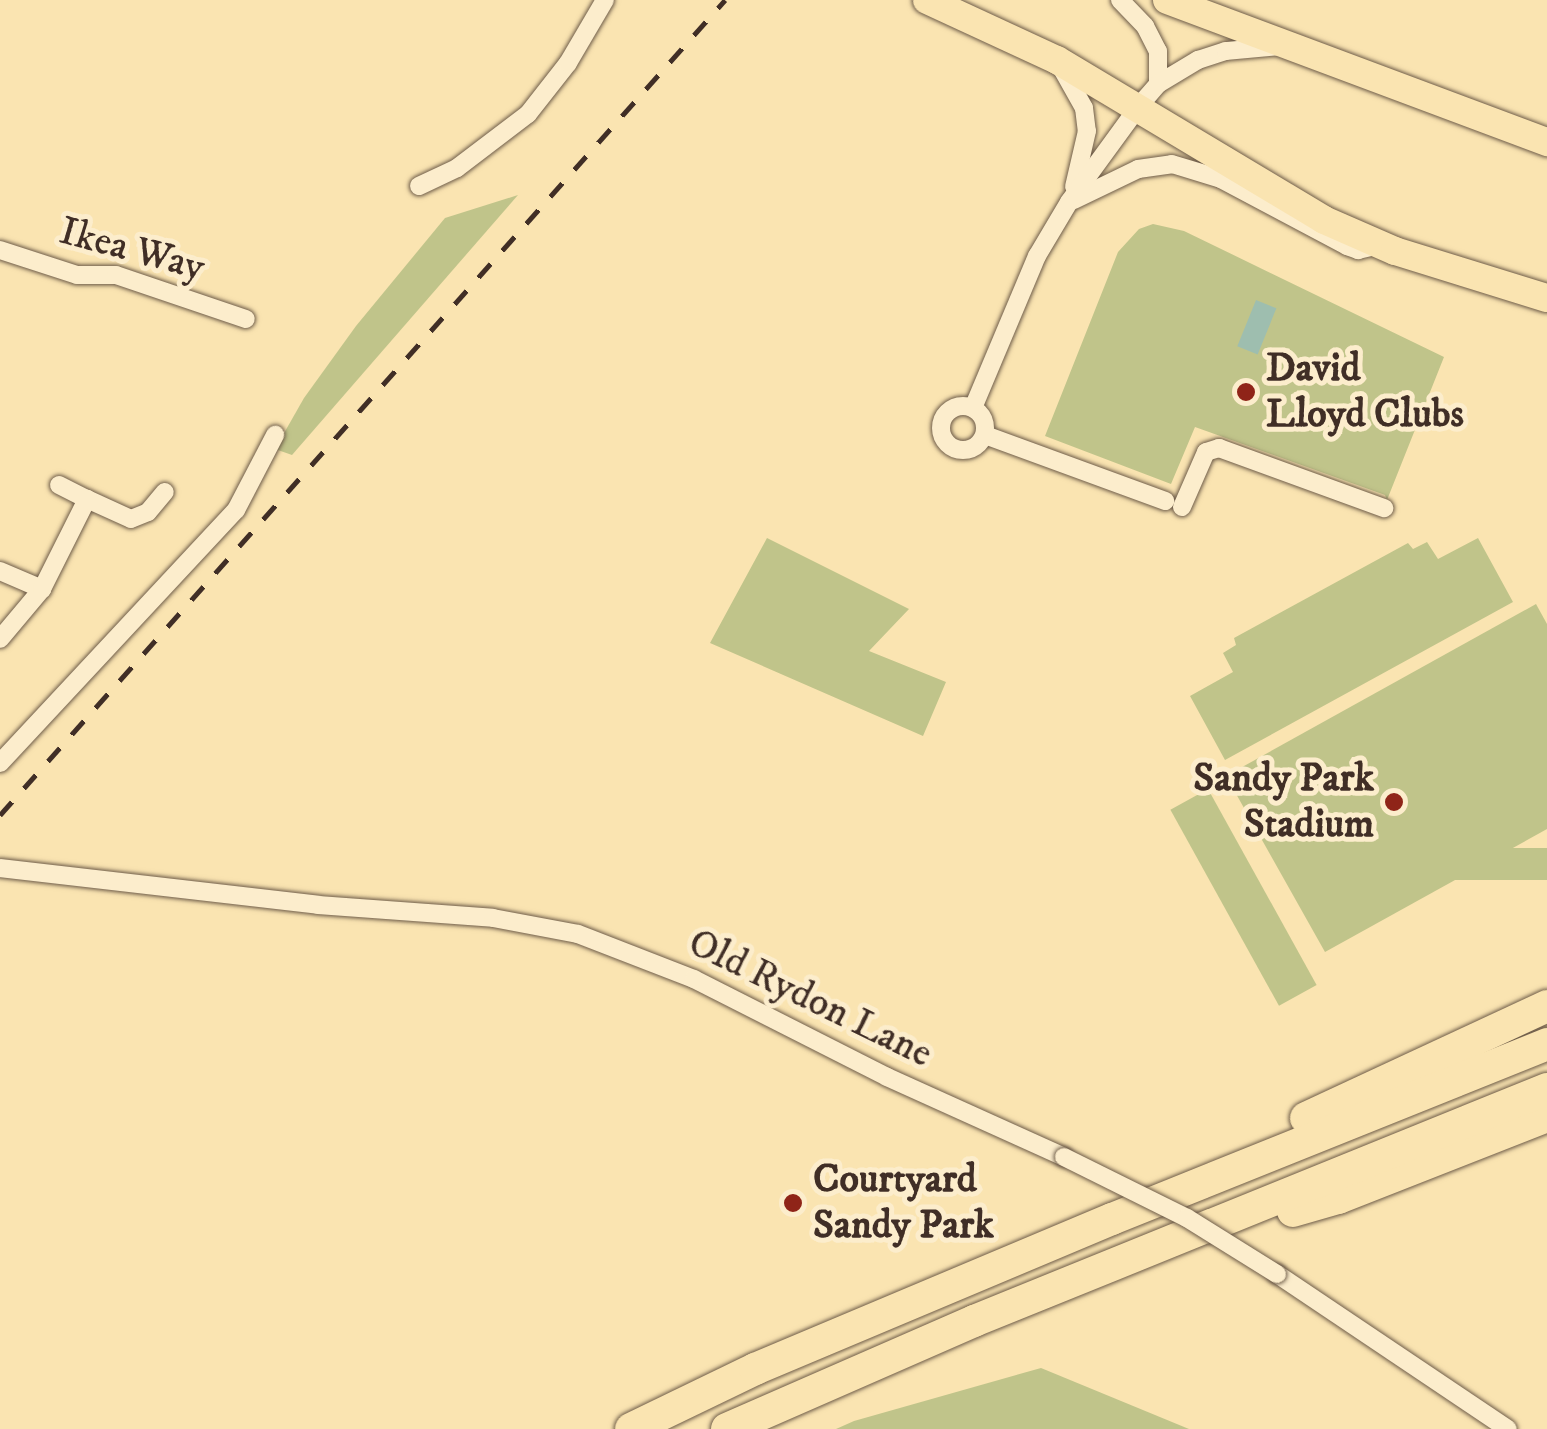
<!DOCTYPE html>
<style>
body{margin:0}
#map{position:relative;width:1547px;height:1429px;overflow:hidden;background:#fae4b1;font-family:"IM FELL DW Pica",serif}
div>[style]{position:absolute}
.green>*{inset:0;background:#c0c48a;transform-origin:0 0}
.water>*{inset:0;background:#9ebeaf;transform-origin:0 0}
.roads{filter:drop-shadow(0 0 2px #6e5c49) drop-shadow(0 0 2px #6e5c49)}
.street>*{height:18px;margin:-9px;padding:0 9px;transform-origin:9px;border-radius:9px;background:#fcedcc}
.street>.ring{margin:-9px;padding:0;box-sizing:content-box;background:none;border:18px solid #fcedcc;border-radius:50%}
.primary>*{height:28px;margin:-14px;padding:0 14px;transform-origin:14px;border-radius:14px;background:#fae4b1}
.highway>*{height:32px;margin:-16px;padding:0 16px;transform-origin:16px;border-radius:16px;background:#fae4b1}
.rail>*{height:5px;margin-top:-2.5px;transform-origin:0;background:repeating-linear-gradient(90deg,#402e26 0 18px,transparent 0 36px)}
.bridges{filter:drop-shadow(0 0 2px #6e5c49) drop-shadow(0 0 2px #6e5c49)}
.street-bridge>*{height:18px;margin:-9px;padding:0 9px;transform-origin:9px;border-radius:9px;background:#fcedcc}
.dots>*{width:28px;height:28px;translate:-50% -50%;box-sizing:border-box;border:5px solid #fcedcc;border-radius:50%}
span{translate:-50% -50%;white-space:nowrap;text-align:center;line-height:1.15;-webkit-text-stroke:10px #fcedcc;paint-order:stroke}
.street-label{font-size:40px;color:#402e26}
.poi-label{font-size:40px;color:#402e26;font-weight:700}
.left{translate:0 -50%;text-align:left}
.right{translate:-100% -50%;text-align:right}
</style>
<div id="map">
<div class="green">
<div style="clip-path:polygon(518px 195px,292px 455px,275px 449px,304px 398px,356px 326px,445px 218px)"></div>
<div style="clip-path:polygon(1153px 224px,1184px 231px,1444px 357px,1387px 500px,1385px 495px,1195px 427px,1171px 484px,1045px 436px,1118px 252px,1139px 229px)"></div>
<div style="clip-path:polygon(767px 538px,909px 609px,869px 651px,946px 682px,923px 736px,710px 643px)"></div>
<div style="clip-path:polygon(1478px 538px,1513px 602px,1225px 760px,1190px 696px,1233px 672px,1223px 653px,1236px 645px,1234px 638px,1408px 543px,1413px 549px,1427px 542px,1438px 559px)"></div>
<div style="clip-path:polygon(1536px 604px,1547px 624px,1547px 829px,1325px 952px,1226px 776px)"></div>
<div style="left:1208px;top:789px;width:224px;height:43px;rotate:61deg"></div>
<div style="left:1547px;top:848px;width:32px;height:240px;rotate:90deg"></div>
<div style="clip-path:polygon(1041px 1368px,1189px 1429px,836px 1429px,854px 1421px)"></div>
</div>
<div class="water">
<div style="left:1256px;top:300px;width:22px;height:50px;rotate:22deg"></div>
</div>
<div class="roads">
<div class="street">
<div style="left:1120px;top:0;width:36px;rotate:46deg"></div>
<div style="left:1145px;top:26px;width:28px;rotate:63deg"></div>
<div style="left:1158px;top:51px;width:33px;rotate:90deg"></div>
<div style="left:1061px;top:67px;width:47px;rotate:60.7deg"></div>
<div style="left:1084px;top:108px;width:23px;rotate:83deg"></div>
<div style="left:1087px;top:131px;width:57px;rotate:103.1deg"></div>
<div style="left:419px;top:186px;width:42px;rotate:-25.3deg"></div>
<div style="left:457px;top:168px;width:89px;rotate:-37.3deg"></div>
<div style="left:528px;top:114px;width:65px;rotate:-51.9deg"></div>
<div style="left:568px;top:63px;width:73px;rotate:-59.6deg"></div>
<div style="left:1074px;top:200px;width:71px;rotate:-25.8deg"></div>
<div style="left:1138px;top:169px;width:34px;rotate:-8deg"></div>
<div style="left:1172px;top:164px;width:51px;rotate:17deg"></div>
<div style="left:1221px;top:179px;width:143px;rotate:28deg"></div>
<div style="left:1347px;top:246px;width:12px;rotate:20deg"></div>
<div style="left:1358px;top:250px;width:23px;rotate:-13deg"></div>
<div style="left:0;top:250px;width:81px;rotate:18deg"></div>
<div style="left:77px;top:275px;width:39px"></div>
<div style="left:116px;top:275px;width:137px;rotate:18.7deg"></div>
<div class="ring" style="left:941px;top:406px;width:26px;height:26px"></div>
<div style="left:973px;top:408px;width:165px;rotate:-67.2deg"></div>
<div style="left:1037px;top:256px;width:63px;rotate:-59.3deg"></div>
<div style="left:1069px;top:202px;width:119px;rotate:-53.9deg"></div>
<div style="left:1139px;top:106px;width:29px;rotate:-49deg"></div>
<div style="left:1158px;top:84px;width:47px;rotate:-31deg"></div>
<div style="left:1198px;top:60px;width:29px;rotate:-18deg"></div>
<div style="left:1226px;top:51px;width:53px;rotate:-5.4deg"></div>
<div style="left:985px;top:435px;width:192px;rotate:20.1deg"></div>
<div style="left:59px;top:485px;width:31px;rotate:27deg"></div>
<div style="left:1182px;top:507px;width:60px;rotate:-66.4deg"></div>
<div style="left:1206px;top:452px;width:14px;rotate:-17deg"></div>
<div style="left:1219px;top:448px;width:176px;rotate:20deg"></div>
<div style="left:0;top:571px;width:46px;rotate:23.2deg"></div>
<div style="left:42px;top:589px;width:65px;rotate:130deg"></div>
<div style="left:42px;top:589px;width:101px;rotate:-63.4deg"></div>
<div style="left:87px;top:499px;width:48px;rotate:24.4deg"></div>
<div style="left:131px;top:519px;width:18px;rotate:-22deg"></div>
<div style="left:148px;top:512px;width:26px;rotate:-50deg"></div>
<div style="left:0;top:763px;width:346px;rotate:-47deg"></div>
<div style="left:236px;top:510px;width:85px;rotate:-62.5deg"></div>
<div style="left:0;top:868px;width:320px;rotate:6.6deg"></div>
<div style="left:318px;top:905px;width:175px;rotate:4.2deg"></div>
<div style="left:493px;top:918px;width:86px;rotate:10.7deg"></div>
<div style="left:578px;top:934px;width:124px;rotate:21.2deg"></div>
<div style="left:694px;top:979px;width:216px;rotate:26.9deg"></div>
<div style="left:887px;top:1077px;width:194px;rotate:24.3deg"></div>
<div style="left:1277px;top:1274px;width:278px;rotate:33.9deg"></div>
</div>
<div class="primary">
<div style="left:927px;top:0;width:143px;rotate:24.8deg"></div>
<div style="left:1057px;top:60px;width:311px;rotate:30.9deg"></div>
<div style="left:1324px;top:220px;width:77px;rotate:23.6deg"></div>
<div style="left:1395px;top:251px;width:159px;rotate:17.2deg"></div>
<div style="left:1167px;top:0;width:406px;rotate:20.5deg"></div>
</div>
<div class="highway">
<div style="left:1306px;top:1118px;width:266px;rotate:-24.9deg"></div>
<div style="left:1293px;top:1211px;width:47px;rotate:-16.1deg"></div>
<div style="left:1338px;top:1198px;width:225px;rotate:-21.4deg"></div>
<div style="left:631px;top:1429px;width:138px;rotate:-25.8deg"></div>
<div style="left:755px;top:1369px;width:387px;rotate:-22.8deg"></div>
<div style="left:1112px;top:1219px;width:469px;rotate:-21.9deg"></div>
<div style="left:727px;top:1429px;width:270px;rotate:-23.6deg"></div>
<div style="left:974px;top:1321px;width:618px;rotate:-22.04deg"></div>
</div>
</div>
<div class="rail">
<div style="left:0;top:815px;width:1091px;rotate:-48.34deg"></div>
</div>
<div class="bridges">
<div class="street-bridge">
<div style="left:1064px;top:1157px;width:137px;rotate:26.4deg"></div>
<div style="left:1187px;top:1218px;width:106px;rotate:31.9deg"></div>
</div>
</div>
<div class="dots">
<div style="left:1246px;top:392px;background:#8f2418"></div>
<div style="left:1394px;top:802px;background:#8f2418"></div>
<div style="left:793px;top:1203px;background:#8f2418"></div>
</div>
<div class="street-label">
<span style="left:132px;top:250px;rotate:15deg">Ikea Way</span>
<span style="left:810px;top:999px;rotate:26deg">Old Rydon Lane</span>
</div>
<div class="poi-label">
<span class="left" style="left:1266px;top:392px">David<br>Lloyd Clubs</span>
<span class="right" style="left:1374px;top:802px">Sandy Park<br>Stadium</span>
<span class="left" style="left:813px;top:1203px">Courtyard<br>Sandy Park</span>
</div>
</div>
